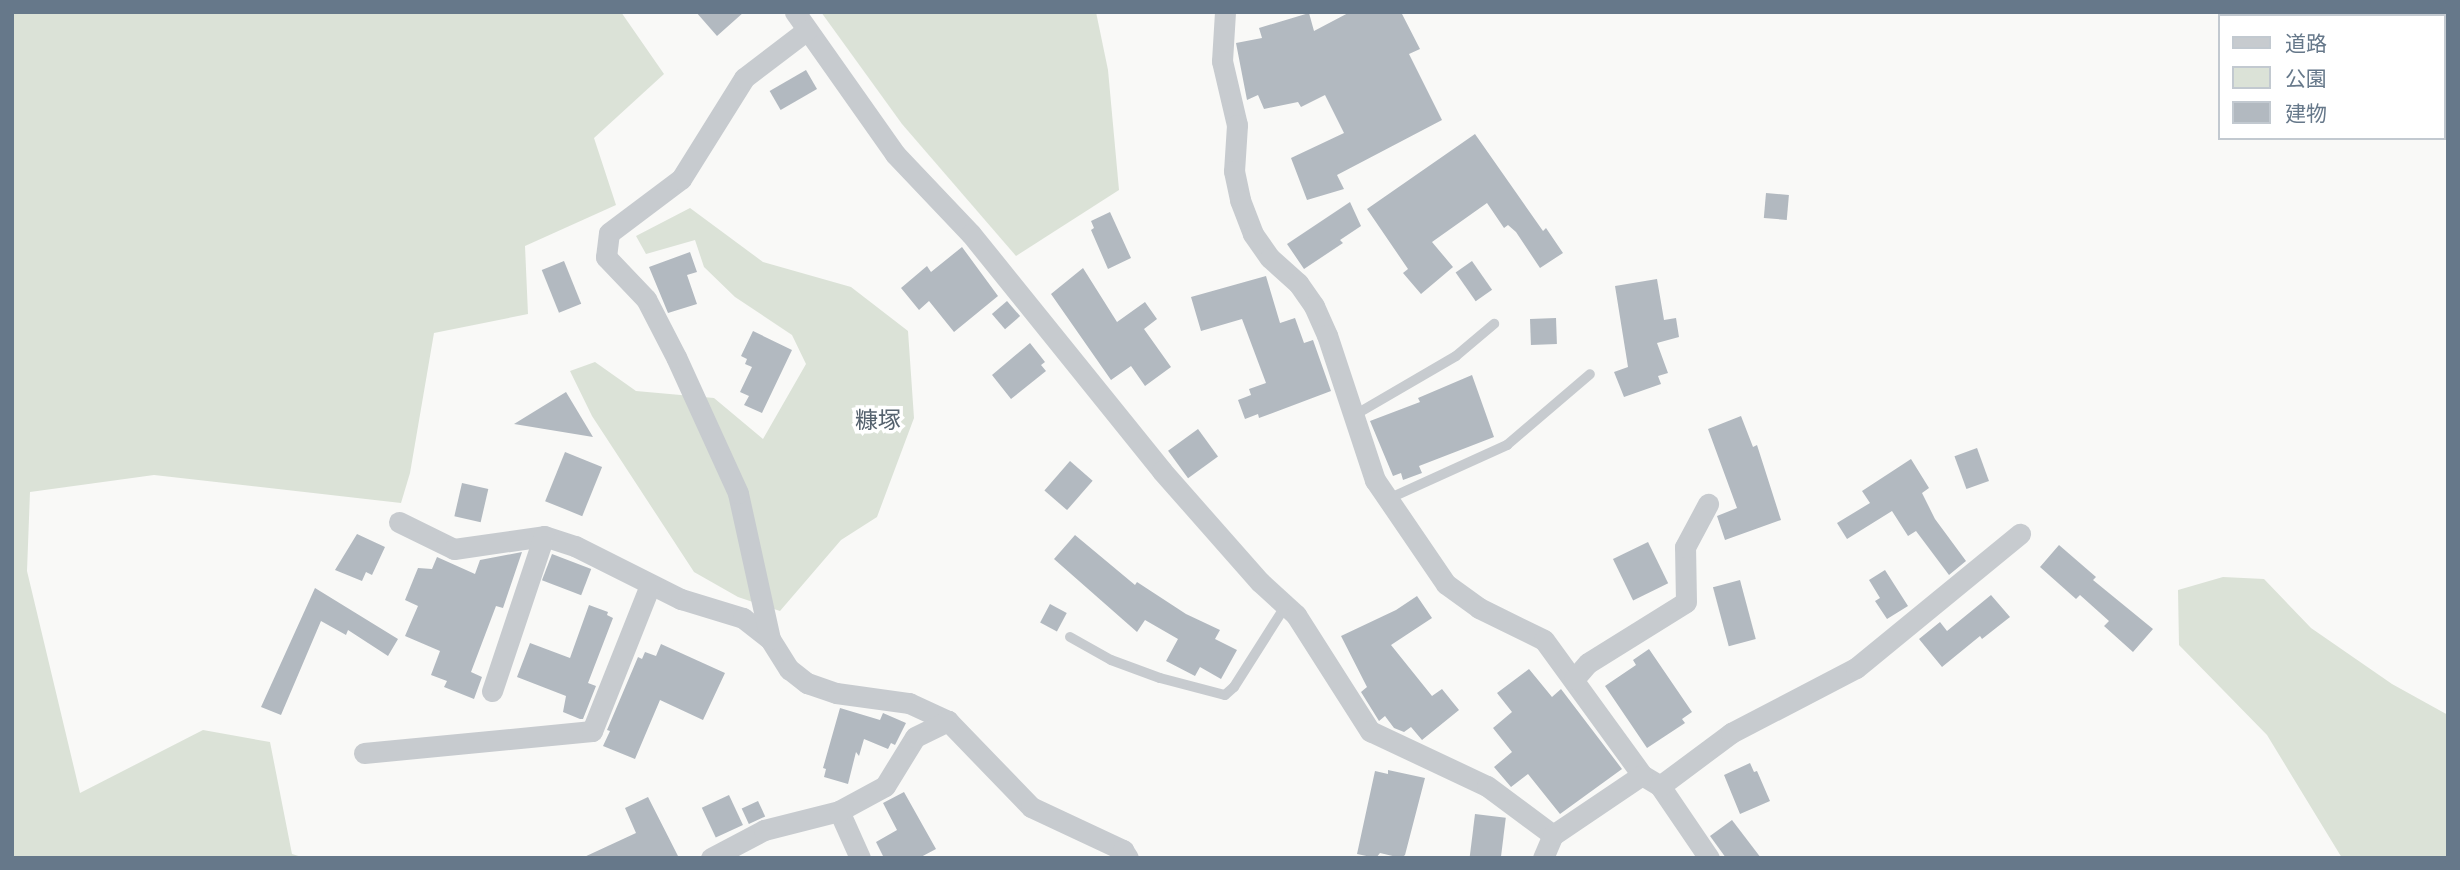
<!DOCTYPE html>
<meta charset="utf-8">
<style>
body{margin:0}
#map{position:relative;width:2460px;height:870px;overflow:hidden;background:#f9f9f7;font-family:"DM Sans","Noto Sans JP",sans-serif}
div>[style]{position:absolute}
.green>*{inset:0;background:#dbe2d7}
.building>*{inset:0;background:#b2b9c0;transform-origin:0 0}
.service>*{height:10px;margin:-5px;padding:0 5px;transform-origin:5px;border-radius:5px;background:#c7cbcf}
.minor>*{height:21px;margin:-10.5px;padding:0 10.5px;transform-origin:10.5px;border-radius:10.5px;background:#c7cbcf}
span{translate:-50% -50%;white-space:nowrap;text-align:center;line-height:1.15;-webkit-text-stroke:7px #fff;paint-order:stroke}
.quarter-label{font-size:23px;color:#55626e}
.frame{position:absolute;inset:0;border:14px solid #66788a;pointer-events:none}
.legend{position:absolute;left:2218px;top:14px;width:228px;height:126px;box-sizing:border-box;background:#fff;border:2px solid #c2c9d0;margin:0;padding:9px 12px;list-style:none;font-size:21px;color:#66788a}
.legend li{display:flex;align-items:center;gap:14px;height:35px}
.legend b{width:35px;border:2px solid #c2c9d0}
</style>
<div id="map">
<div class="green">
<div style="clip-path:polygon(12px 12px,621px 12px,664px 74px,594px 138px,616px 205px,525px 246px,528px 314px,434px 333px,410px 473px,401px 503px,154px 475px,30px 492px,27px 571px,80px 793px,203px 730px,270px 742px,292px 854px,305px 858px,12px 858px)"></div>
<div style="clip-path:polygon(821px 12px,1096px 12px,1108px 70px,1119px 190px,1016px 256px,902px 124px)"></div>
<div style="clip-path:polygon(690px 208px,763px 262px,851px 287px,908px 331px,914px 418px,877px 517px,841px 540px,780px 611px,738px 597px,694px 572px,592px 416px,570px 371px,595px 362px,636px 391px,714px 398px,763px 439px,806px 364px,792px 335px,735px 297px,704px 267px,695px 240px,646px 254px,636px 236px)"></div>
<div style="clip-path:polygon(2223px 577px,2264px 579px,2311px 628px,2392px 684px,2448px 715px,2448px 858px,2342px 858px,2267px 735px,2179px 645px,2178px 590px)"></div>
</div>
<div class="building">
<div style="clip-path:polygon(696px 12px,744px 12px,717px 36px)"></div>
<div style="clip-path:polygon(1350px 12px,1401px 12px,1420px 49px,1409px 54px,1442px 120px,1337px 175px,1344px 189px,1307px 200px,1291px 158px,1344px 133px,1325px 95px,1301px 107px,1298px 102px,1264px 109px,1258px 95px,1247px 100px,1236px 43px,1262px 38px,1259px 28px,1309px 13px,1314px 31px)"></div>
<div style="left:806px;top:70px;width:22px;height:42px;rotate:60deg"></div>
<div style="clip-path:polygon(1475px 134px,1543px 231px,1546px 228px,1563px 253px,1540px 268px,1516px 232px,1508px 225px,1504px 228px,1487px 203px,1432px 242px,1453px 267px,1421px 294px,1403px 273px,1408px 269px,1367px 209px)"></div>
<div style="left:1766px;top:193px;width:23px;height:25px;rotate:5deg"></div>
<div style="clip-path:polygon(1350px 202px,1361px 226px,1340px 240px,1343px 243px,1304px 269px,1287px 244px)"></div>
<div style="clip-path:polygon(1110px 212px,1131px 258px,1108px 269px,1091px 230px,1094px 228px,1091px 221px)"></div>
<div style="clip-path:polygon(962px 247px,998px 296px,954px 332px,929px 301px,919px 310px,901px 288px,927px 266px,931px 272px)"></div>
<div style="clip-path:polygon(690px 252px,697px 272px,687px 275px,697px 304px,668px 313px,649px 267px)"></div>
<div style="left:564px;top:261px;width:46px;height:24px;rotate:68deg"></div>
<div style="left:1472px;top:261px;width:35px;height:20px;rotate:55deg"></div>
<div style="clip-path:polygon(1083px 268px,1117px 322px,1145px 302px,1157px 319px,1144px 329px,1171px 367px,1145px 386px,1131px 366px,1111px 380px,1051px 294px)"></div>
<div style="clip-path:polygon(1266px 276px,1280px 323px,1295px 318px,1304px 343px,1313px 340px,1331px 391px,1259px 418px,1258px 414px,1245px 419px,1238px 400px,1251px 395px,1249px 389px,1266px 383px,1242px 319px,1201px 331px,1191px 297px)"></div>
<div style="clip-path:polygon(1657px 279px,1664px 320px,1676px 318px,1679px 337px,1657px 343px,1668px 373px,1658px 376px,1661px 384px,1624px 397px,1614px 372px,1628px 367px,1615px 286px)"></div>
<div style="left:1007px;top:301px;width:20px;height:20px;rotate:49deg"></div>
<div style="left:1556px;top:318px;width:26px;height:26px;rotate:88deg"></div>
<div style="clip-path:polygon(753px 331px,792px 350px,762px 413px,744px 405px,749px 396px,740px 392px,752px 367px,745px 364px,747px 359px,741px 356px)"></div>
<div style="clip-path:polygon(1030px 343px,1045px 362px,1041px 365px,1046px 371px,1011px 399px,992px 375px)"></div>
<div style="clip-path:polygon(1472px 375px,1494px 437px,1419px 466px,1422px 473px,1403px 480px,1401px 473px,1393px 476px,1370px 421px,1420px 402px,1418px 398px)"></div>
<div style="clip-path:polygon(566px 392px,593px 437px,514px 424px)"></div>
<div style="clip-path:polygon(1741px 416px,1753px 447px,1757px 445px,1781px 520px,1725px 540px,1717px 516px,1737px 508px,1708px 429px)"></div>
<div style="left:1198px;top:429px;width:34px;height:37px;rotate:54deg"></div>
<div style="left:1977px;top:448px;width:35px;height:24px;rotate:70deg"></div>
<div style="left:565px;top:452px;width:40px;height:53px;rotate:22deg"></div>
<div style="clip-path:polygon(1911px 459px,1929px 488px,1922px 493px,1935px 519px,1966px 561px,1949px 575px,1916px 531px,1908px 536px,1892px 511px,1847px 539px,1837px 523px,1870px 503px,1862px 491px)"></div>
<div style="left:1070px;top:461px;width:30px;height:39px;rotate:41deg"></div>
<div style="left:462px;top:483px;width:27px;height:34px;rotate:13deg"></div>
<div style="clip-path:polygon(357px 534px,385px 547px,372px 575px,366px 572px,362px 581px,335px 570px)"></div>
<div style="clip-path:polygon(1075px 535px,1135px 585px,1137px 582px,1186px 614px,1220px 630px,1215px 639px,1237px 650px,1221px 679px,1200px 667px,1195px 676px,1166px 661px,1178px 639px,1145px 620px,1137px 632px,1054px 559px)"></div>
<div style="left:1648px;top:542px;width:46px;height:39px;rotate:64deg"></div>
<div style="clip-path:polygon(2059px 545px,2096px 577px,2093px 580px,2153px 629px,2133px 652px,2104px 626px,2109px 621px,2080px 595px,2076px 599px,2040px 567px)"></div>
<div style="clip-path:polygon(522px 552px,503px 608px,496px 606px,471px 672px,482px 677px,474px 699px,444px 687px,447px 681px,431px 675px,440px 651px,405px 636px,418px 606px,405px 600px,418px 568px,432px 569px,437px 557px,475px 574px,480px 560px)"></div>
<div style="left:552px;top:554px;width:42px;height:28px;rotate:21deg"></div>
<div style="clip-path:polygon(1885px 570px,1908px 606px,1887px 619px,1875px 601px,1880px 598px,1869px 580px)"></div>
<div style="left:1740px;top:580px;width:61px;height:28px;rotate:75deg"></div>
<div style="clip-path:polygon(315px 588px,398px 639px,388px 656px,348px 630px,346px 635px,321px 621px,281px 715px,261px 707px)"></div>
<div style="clip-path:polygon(1991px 595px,2010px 617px,1982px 639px,1980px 636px,1942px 667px,1919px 639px,1940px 622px,1947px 631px)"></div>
<div style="clip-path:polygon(1417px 596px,1432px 618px,1391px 645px,1432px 696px,1442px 689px,1459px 710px,1422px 740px,1411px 727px,1404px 732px,1394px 728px,1385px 716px,1379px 721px,1361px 692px,1367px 687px,1341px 636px,1396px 610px)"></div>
<div style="left:1050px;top:604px;width:19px;height:21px;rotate:28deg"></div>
<div style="clip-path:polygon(589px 605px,608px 612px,607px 615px,613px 618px,588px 683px,596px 686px,583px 719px,580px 719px,563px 712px,566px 696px,517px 677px,530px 643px,570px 658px)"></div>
<div style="clip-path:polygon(661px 644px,725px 673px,703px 720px,660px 700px,635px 759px,603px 746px,610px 731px,607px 730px,638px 657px,642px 659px,645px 652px,656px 656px)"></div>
<div style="clip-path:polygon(1649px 649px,1692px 712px,1682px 719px,1685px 723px,1647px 748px,1605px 686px,1636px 665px,1633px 660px)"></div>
<div style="clip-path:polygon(1529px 669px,1552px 697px,1561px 689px,1622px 769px,1560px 814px,1528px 774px,1511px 787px,1494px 767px,1512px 752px,1493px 728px,1512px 712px,1497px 693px)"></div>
<div style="clip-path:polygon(840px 708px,880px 720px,883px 713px,906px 723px,895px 745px,891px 743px,888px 749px,864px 739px,859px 756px,856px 752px,848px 784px,824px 777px,826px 769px,823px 768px)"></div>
<div style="clip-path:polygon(1750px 763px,1754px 772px,1757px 771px,1770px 801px,1740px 814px,1724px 775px)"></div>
<div style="clip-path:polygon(1388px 770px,1425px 778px,1405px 855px,1401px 858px,1380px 853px,1376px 858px,1357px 854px,1375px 771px,1388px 774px)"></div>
<div style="clip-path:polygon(904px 792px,936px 849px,919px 858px,884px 858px,876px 842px,897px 830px,883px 803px)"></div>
<div style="left:729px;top:795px;width:33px;height:30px;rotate:65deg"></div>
<div style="clip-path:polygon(648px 797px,679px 858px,582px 858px,636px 833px,625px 808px)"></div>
<div style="left:758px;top:801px;width:17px;height:18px;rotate:65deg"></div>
<div style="left:1475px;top:814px;width:31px;height:44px;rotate:7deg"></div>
<div style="clip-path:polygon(1732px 820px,1761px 858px,1726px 858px,1710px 836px)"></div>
</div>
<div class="service">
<div style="left:1353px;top:416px;width:119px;rotate:-30.2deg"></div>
<div style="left:1456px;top:356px;width:50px;rotate:-40.1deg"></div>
<div style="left:1388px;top:499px;width:131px;rotate:-24.4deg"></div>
<div style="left:1507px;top:445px;width:109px;rotate:-40.5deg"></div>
<div style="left:1070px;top:637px;width:47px;rotate:29.3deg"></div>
<div style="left:1111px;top:660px;width:52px;rotate:20.2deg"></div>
<div style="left:1160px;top:678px;width:67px;rotate:14.7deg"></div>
<div style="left:1225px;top:695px;width:12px;rotate:-42deg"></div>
<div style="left:1234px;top:687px;width:97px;rotate:-57.6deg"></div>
</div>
<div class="minor">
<div style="left:795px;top:12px;width:174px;rotate:54.8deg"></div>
<div style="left:895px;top:154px;width:110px;rotate:46.5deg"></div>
<div style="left:971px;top:234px;width:304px;rotate:51.1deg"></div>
<div style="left:1162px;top:471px;width:148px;rotate:48.6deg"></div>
<div style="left:1260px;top:582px;width:49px;rotate:42.5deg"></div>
<div style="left:1296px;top:615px;width:138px;rotate:57.5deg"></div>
<div style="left:1370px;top:731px;width:129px;rotate:25.2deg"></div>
<div style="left:1487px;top:786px;width:82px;rotate:36.6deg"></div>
<div style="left:1225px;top:12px;width:49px;rotate:93.5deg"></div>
<div style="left:1222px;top:61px;width:66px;rotate:76.8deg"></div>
<div style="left:1237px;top:125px;width:46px;rotate:93.7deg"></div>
<div style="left:1234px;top:171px;width:30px;rotate:78deg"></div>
<div style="left:1240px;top:200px;width:36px;rotate:69deg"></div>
<div style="left:1253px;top:234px;width:29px;rotate:55deg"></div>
<div style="left:1270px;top:258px;width:38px;rotate:42deg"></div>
<div style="left:1298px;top:283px;width:28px;rotate:55deg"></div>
<div style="left:1314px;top:306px;width:32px;rotate:66deg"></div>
<div style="left:1327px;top:335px;width:153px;rotate:71.7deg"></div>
<div style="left:1375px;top:480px;width:126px;rotate:55.7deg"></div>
<div style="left:1446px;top:584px;width:41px;rotate:36deg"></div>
<div style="left:1479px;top:608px;width:72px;rotate:26.2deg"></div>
<div style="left:1544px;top:640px;width:167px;rotate:54deg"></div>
<div style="left:1642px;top:775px;width:21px;rotate:31deg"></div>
<div style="left:1660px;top:786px;width:87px;rotate:55.8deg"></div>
<div style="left:399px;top:522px;width:61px;rotate:26.1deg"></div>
<div style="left:454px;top:549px;width:91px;rotate:-8.2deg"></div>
<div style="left:544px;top:536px;width:33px;rotate:18deg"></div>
<div style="left:575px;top:546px;width:119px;rotate:26.6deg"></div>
<div style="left:681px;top:599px;width:65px;rotate:17deg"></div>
<div style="left:743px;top:618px;width:34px;rotate:38deg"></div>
<div style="left:770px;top:639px;width:36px;rotate:58deg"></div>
<div style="left:789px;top:669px;width:23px;rotate:38deg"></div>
<div style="left:807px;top:683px;width:31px;rotate:19deg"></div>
<div style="left:836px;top:693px;width:74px;rotate:7.8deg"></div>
<div style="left:909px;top:703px;width:43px;rotate:24.8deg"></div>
<div style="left:948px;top:721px;width:120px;rotate:46deg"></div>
<div style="left:1031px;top:807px;width:102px;rotate:25.1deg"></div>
<div style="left:1123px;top:850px;width:9px;rotate:58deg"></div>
<div style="left:770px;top:639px;width:149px;rotate:-102.4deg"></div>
<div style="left:738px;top:493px;width:149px;rotate:-114.5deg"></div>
<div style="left:676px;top:357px;width:65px;rotate:-117.3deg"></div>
<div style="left:646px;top:299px;width:58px;rotate:-133.6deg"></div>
<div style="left:606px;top:257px;width:24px;rotate:-83deg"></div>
<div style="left:609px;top:233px;width:90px;rotate:-36.9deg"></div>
<div style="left:681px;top:179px;width:119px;rotate:-58deg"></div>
<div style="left:744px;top:78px;width:79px;rotate:-37.3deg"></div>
<div style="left:1574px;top:679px;width:21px;rotate:-49deg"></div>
<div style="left:1588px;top:663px;width:115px;rotate:-31.9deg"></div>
<div style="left:1686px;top:602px;width:55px;rotate:-91deg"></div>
<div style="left:1685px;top:547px;width:49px;rotate:-61.9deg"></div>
<div style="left:492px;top:691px;width:163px;rotate:-71.5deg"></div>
<div style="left:364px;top:753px;width:229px;rotate:-5.5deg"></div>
<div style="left:592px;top:731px;width:157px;rotate:-68.3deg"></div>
<div style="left:1660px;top:786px;width:89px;rotate:-36.7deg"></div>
<div style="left:1731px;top:733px;width:141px;rotate:-27.5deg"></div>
<div style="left:1856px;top:668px;width:212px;rotate:-39.3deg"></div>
<div style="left:839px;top:811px;width:51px;rotate:65.9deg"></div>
<div style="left:711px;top:858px;width:60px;rotate:-27.8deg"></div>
<div style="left:764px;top:830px;width:77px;rotate:-14.2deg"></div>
<div style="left:839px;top:811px;width:52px;rotate:-28.5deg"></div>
<div style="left:885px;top:786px;width:57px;rotate:-58.5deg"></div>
<div style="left:915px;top:737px;width:37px;rotate:-26deg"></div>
<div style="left:1543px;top:858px;width:25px;rotate:-67deg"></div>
<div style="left:1553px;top:835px;width:107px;rotate:-34deg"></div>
</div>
<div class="quarter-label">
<span style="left:878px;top:420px">糠塚</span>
</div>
<div class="frame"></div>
<ul class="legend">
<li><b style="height:9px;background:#c7cbcf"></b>道路</li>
<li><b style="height:19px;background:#dbe2d7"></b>公園</li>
<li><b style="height:19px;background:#b2b9c0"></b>建物</li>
</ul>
</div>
